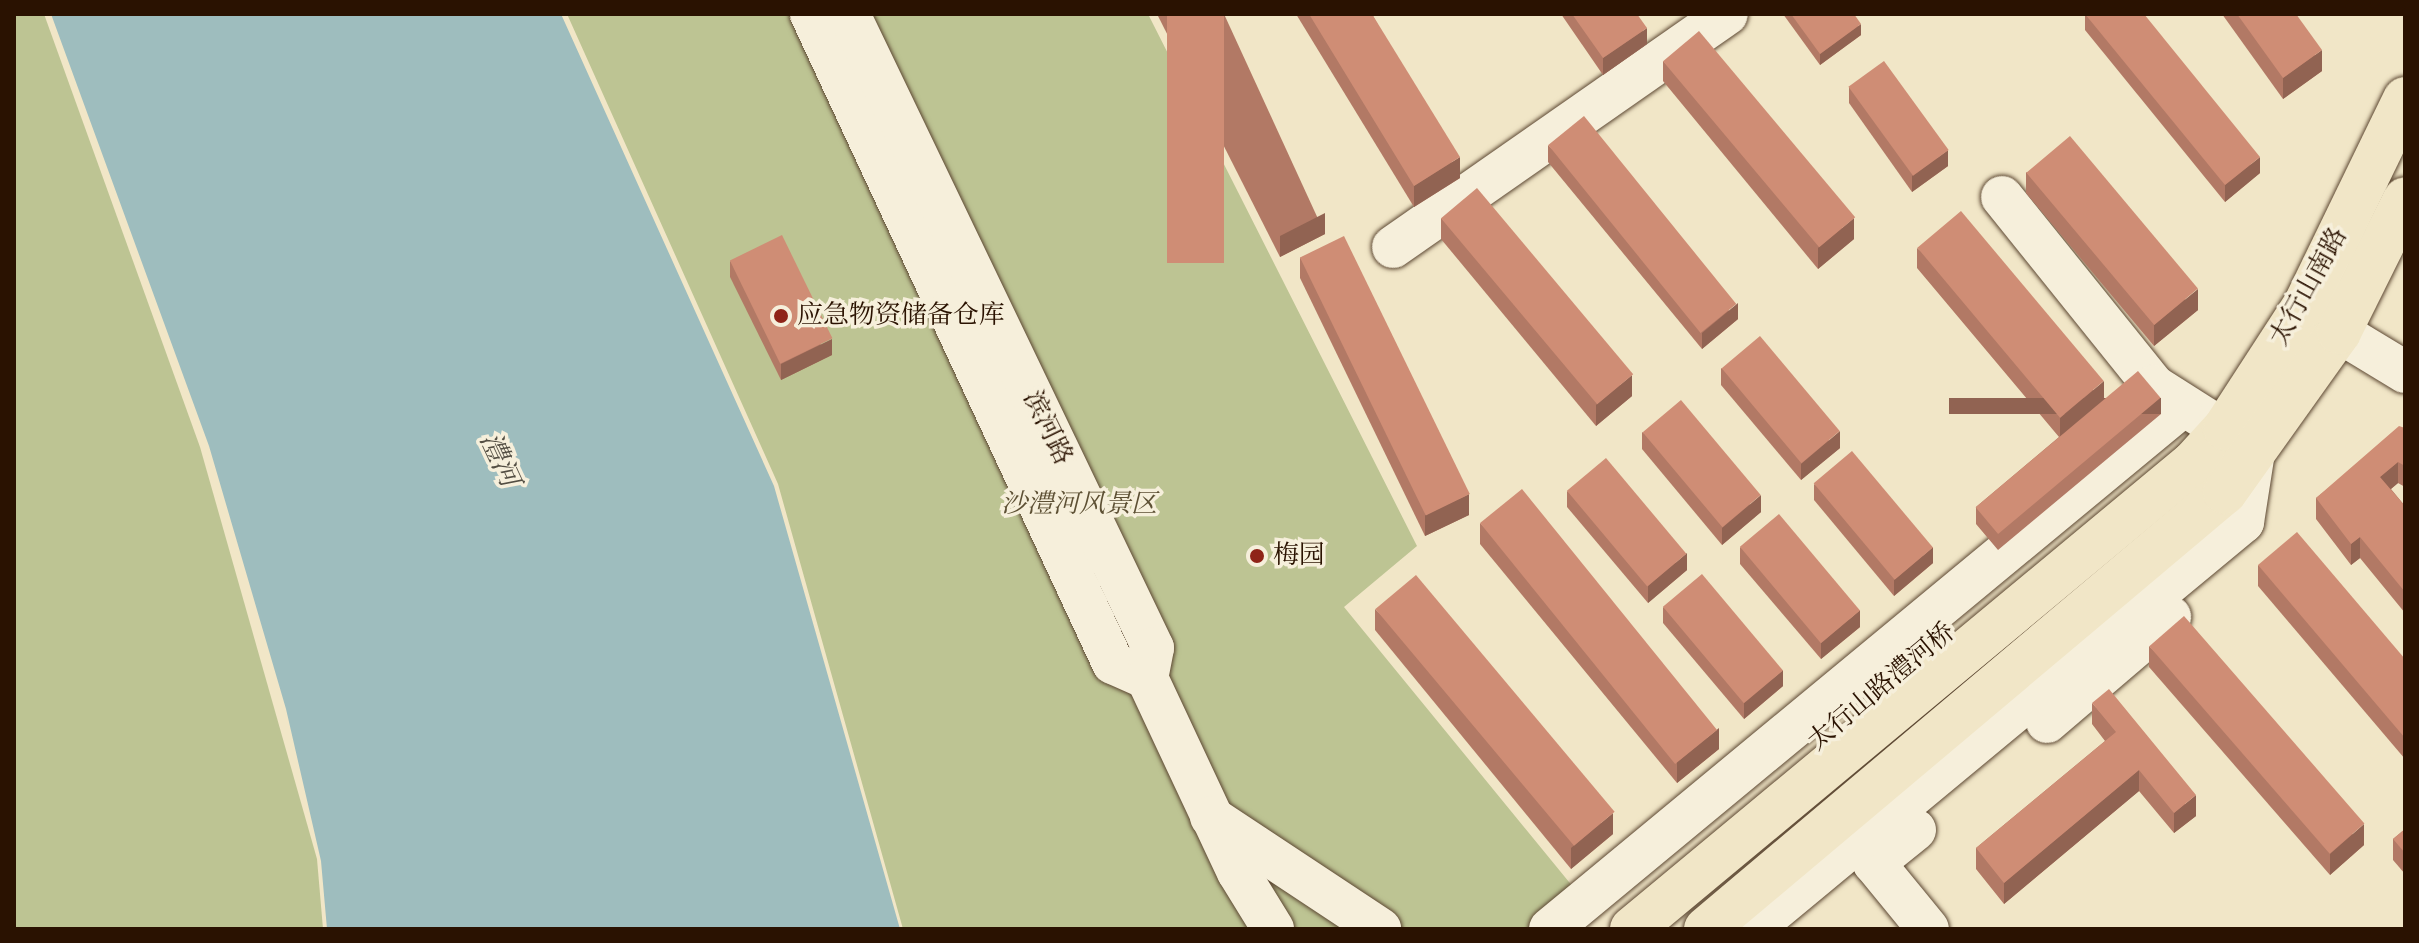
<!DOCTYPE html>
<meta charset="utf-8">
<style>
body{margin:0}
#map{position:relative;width:2419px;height:943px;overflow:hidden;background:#f1e6c7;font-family:"Libre Bodoni","Noto Serif SC",serif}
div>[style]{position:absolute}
.green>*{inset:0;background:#bdc493}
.water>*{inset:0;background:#9ebdbe}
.roads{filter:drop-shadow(0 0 2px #5c4732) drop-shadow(0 0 2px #5c4732)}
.minor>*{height:42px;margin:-21px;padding:0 21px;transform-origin:21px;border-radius:21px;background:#f6efdb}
.major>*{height:44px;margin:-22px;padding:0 22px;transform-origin:22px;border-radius:22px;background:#f1e6c7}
.wall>*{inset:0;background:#b27965}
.shaded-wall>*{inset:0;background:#916352;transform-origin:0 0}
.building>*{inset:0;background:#cf8d75;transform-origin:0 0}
.dots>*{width:22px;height:22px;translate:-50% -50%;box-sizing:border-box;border:4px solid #f6efdb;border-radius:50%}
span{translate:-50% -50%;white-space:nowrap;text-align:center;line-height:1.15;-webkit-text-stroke:7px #f6efdb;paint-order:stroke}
.street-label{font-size:26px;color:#2a1201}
.poi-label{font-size:26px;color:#2a1201}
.left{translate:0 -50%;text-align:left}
.park-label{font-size:26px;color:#5d5034;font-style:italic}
.water-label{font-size:28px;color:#534e43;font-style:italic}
.frame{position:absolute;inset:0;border:16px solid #2a1201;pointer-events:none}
</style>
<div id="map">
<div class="green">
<div style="clip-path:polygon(14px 14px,44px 14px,200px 447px,317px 859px,323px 929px,14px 929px)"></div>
<div style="clip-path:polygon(567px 14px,1148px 14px,1417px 546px,1344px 607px,1578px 893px,1534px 929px,903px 929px,778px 484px)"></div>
</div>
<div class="water">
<div style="clip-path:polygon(51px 14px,561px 14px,774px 486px,900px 929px,327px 929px,321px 861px,286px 709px,209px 446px)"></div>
</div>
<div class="roads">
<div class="minor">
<div style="left:811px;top:14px;width:716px;rotate:65.05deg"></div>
<div style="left:1113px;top:663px;width:37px;rotate:24deg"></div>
<div style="left:849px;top:14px;width:703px;rotate:64.38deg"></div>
<div style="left:1153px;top:648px;width:31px;rotate:101deg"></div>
<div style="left:1147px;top:678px;width:214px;rotate:64.9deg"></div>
<div style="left:1238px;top:872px;width:67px;rotate:58.4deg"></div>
<div style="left:2002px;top:197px;width:243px;rotate:51.2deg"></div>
<div style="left:2154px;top:386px;width:62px;rotate:32.4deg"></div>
<div style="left:1393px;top:247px;width:407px;rotate:-34.9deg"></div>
<div style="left:2339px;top:332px;width:77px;rotate:31.2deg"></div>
<div style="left:2047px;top:722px;width:162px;rotate:-40.5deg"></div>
<div style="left:1211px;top:817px;width:203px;rotate:33.5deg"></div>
<div style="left:1915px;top:830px;width:53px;rotate:141.2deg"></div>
<div style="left:1874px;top:863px;width:85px;rotate:50.7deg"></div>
<div style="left:1550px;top:929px;width:818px;rotate:-39.59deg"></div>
<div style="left:1752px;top:929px;width:638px;rotate:-39.66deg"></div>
<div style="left:2243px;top:522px;width:65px;rotate:-81.1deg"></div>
</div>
<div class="major">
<div style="left:1632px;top:929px;width:729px;rotate:-39.72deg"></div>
<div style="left:2193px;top:463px;width:47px;rotate:-47.6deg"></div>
<div style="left:2225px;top:428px;width:147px;rotate:-57deg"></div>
<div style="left:2305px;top:305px;width:229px;rotate:-64.1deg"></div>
<div style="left:1706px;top:929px;width:678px;rotate:-40.1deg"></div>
<div style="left:2225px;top:492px;width:196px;rotate:-54.5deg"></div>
<div style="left:2339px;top:332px;width:148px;rotate:-63.6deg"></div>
</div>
</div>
<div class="wall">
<div style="clip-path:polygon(1157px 14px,1224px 14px,1325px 234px,1280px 257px)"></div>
<div style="clip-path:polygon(1296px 14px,1372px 14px,1460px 178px,1414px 207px)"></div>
<div style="clip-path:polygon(1561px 14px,1637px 14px,1647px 44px,1603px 75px)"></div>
<div style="clip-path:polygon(1783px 14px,1854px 14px,1861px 35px,1820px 65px)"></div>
<div style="clip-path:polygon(2085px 14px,2260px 173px,2225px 202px,2085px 30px)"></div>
<div style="clip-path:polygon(2222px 14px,2296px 14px,2322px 71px,2283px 99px)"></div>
<div style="clip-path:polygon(1663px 61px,1854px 239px,1818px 269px,1663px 81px)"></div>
<div style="clip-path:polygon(1849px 87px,1948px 166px,1912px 192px,1849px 103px)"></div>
<div style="clip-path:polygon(1548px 145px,1738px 319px,1702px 349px,1548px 162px)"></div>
<div style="clip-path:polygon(2026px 172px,2198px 310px,2154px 346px,2026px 193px)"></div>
<div style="clip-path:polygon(1441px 218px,1632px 396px,1596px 426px,1441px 239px)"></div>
<div style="clip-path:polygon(1917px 248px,2104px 399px,2161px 414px,1998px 550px,1976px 524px,1976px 507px,2059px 437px,1917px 268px)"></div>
<div style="clip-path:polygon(1300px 257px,1469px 515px,1425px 536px,1300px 278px)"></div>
<div style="clip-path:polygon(730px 261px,832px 355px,781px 380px,730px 277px)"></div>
<div style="clip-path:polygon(1721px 368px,1840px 448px,1801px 480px,1721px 385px)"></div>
<div style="clip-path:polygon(2405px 428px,2405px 487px,2398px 483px,2391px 489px,2405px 506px,2405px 613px,2360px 558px,2351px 565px,2316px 519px,2316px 498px)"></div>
<div style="clip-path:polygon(1642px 432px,1761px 512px,1722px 545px,1642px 449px)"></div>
<div style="clip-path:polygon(1814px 484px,1933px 563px,1894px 596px,1814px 500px)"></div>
<div style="clip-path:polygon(1567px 491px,1687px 570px,1648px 603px,1567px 507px)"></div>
<div style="clip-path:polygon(1480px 523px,1719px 749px,1677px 783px,1480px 544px)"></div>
<div style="clip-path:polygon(1740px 547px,1860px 627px,1821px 659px,1740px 564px)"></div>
<div style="clip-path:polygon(2258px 565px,2405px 659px,2405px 759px,2258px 586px)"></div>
<div style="clip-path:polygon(1663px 607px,1783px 686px,1744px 719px,1663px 623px)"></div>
<div style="clip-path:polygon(1375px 609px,1613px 834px,1571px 869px,1375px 630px)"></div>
<div style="clip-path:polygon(2149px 646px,2364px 845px,2330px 875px,2149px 667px)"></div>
<div style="clip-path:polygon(2092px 703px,2196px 816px,2174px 833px,2139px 791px,2004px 904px,1976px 869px,1976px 848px,2105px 741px,2092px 724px)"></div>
<div style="clip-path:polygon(2405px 829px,2405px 874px,2393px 860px,2393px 839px)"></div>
</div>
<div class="shaded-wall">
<div style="clip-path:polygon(1861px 24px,1861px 35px,1820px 65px,1820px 54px)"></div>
<div style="clip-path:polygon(1647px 28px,1647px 44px,1603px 75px,1603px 58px)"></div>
<div style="clip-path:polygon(2322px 50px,2322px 71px,2283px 99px,2283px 78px)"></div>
<div style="clip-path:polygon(1948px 150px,1948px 166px,1912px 192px,1912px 176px)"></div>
<div style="clip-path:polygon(1460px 157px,1460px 178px,1414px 207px,1414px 186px)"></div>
<div style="clip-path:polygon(2260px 157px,2260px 173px,2225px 202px,2225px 185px)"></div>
<div style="clip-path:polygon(1325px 213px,1325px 234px,1280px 257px,1280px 236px)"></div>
<div style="clip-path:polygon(1854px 218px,1854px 239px,1818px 269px,1818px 248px)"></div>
<div style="clip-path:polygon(2198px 289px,2198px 310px,2154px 346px,2154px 325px)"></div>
<div style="clip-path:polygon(1738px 303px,1738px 319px,1702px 349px,1702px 333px)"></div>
<div style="clip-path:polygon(832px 339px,832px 355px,781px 380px,781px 364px)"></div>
<div style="clip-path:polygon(1632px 375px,1632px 396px,1596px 426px,1596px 405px)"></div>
<div style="clip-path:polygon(2104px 381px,2104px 402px,2060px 439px,2060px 418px)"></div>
<div style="left:2161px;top:398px;width:16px;height:212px;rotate:90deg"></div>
<div style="clip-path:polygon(1840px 431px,1840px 448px,1801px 480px,1801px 464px)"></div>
<div style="clip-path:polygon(2398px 462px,2398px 483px,2380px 498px,2380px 477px)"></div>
<div style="clip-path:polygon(1469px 494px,1469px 515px,1425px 536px,1425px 515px)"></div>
<div style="clip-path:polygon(1761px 495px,1761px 512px,1722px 545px,1722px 528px)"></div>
<div style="clip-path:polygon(2360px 537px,2360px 558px,2351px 565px,2351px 544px)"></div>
<div style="clip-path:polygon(1933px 547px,1933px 563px,1894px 596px,1894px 580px)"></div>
<div style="clip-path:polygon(1687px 553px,1687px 570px,1648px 603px,1648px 586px)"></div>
<div style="clip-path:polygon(1860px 610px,1860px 627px,1821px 659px,1821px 643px)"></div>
<div style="clip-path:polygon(1783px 670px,1783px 686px,1744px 719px,1744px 702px)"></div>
<div style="clip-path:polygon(1719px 728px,1719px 749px,1677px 783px,1677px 762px)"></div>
<div style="clip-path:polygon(2139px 770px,2139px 791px,2004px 904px,2004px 883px)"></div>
<div style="clip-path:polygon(2196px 795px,2196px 816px,2174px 833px,2174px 813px)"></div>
<div style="clip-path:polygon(1613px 813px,1613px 834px,1571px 869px,1571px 848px)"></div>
<div style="clip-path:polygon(2364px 824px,2364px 845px,2330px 875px,2330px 854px)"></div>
</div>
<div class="building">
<div style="left:1167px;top:14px;width:57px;height:249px"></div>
<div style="clip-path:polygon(1309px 14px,1372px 14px,1460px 157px,1414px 186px)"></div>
<div style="clip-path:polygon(1572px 14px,1637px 14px,1647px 28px,1603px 58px)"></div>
<div style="clip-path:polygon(1791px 14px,1854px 14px,1861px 24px,1820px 54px)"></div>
<div style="clip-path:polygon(2085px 14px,2144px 14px,2260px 157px,2225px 185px)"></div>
<div style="clip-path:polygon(2237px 14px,2296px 14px,2322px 50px,2283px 78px)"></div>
<div style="left:1699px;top:31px;width:243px;height:47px;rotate:50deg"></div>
<div style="left:1884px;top:61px;width:110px;height:44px;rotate:54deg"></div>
<div style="left:1584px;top:116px;width:242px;height:46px;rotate:51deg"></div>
<div style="left:2070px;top:136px;width:199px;height:57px;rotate:50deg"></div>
<div style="left:1477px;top:188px;width:243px;height:47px;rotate:50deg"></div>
<div style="left:1961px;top:211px;width:222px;height:57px;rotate:50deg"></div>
<div style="left:782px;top:235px;width:115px;height:58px;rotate:64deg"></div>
<div style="left:1344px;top:236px;width:287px;height:49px;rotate:64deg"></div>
<div style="left:1760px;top:336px;width:124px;height:50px;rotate:50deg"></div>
<div style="left:2138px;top:371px;width:35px;height:212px;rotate:50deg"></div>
<div style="left:1681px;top:400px;width:124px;height:50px;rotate:50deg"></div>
<div style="clip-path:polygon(2399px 426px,2405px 428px,2405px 466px,2398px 462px,2380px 477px,2405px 506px,2405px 592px,2360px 537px,2351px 544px,2316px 498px)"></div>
<div style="left:1852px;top:451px;width:126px;height:50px;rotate:50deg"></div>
<div style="left:1606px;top:458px;width:125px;height:51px;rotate:50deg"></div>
<div style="left:1522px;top:489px;width:310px;height:54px;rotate:51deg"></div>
<div style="left:1779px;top:514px;width:126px;height:51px;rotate:50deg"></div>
<div style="clip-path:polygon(2297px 532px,2405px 659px,2405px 738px,2258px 565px)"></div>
<div style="left:1702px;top:574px;width:126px;height:51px;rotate:50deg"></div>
<div style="left:1416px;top:575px;width:309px;height:53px;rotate:50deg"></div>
<div style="left:2184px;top:616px;width:275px;height:46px;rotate:49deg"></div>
<div style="clip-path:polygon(2109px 689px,2196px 795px,2174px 813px,2139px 770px,2004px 883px,1976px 848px,2116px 732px,2092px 703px)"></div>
<div style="clip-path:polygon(2405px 829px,2405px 853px,2393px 839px)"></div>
</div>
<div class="dots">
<div style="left:781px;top:316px;background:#8f2418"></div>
<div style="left:1257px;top:556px;background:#8f2418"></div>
</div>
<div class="street-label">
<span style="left:2309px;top:287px;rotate:-61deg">太行山南路</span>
<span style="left:1047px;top:428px;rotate:64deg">滨河路</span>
<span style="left:1882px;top:687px;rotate:-40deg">太行山路澧河桥</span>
</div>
<div class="poi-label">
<span class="left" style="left:797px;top:316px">应急物资储备仓库</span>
<span class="left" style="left:1273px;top:556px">梅园</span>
</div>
<div class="park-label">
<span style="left:1079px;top:505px">沙澧河风景区</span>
</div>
<div class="water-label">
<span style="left:499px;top:460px;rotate:65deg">澧河</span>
</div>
<div class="frame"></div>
</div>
